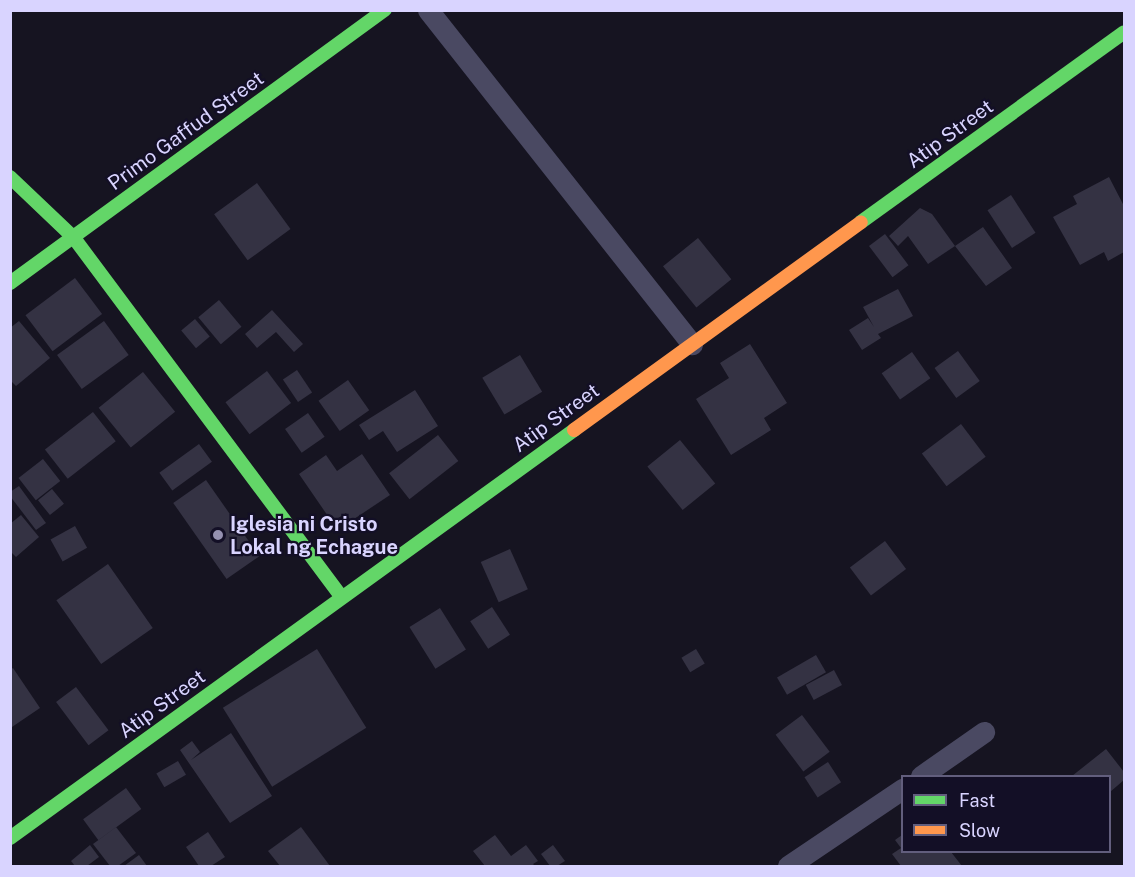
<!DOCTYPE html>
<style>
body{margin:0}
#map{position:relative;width:1135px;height:877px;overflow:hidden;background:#161421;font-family:"Public Sans",sans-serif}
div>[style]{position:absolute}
.building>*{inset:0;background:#343243;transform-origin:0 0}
.street>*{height:21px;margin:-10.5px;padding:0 10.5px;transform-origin:10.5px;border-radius:10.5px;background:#4a4962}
.fast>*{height:14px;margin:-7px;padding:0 7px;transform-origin:7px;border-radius:7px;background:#63d668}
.slow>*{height:14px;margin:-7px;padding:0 7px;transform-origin:7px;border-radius:7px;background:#ff974d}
.dots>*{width:16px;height:16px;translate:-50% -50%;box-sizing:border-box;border:3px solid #130f26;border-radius:50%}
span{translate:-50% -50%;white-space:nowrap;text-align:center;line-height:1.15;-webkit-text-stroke:4.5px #130f26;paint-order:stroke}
.street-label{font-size:20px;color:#d9d4ff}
.poi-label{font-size:20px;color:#d9d4ff;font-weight:700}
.left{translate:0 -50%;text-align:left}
.frame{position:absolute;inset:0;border:12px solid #d9d4ff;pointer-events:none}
.legend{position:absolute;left:901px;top:775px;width:210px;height:78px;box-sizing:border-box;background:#130f26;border:2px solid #625e7d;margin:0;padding:8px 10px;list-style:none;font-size:18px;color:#d9d4ff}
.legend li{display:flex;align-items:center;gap:12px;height:30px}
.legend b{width:30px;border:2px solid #625e7d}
</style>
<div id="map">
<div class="building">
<div style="clip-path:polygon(1109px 177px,1124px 206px,1124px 252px,1108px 261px,1104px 252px,1080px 265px,1053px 217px,1077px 204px,1073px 196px)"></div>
<div style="left:257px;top:183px;width:57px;height:53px;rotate:54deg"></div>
<div style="left:1011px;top:195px;width:45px;height:28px;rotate:57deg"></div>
<div style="clip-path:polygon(920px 208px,932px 214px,955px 246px,983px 227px,1012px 268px,986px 286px,955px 246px,928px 264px,908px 236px,898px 246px,889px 236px)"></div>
<div style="left:885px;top:234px;width:39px;height:20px;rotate:53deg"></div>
<div style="left:698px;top:238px;width:53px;height:45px;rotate:51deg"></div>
<div style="left:75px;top:278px;width:45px;height:62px;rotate:53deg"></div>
<div style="clip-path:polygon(898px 289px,913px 316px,878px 334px,881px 338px,862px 350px,849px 330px,868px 318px,874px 327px,863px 307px)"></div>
<div style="left:219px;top:300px;width:35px;height:27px;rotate:50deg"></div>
<div style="clip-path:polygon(272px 310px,303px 344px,294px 352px,276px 332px,257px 348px,245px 334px)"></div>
<div style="left:195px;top:319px;width:23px;height:18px;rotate:50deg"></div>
<div style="clip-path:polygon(19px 321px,50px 358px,16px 386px,10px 380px,10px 328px)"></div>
<div style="left:104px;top:321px;width:42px;height:58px;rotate:54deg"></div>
<div style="clip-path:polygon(750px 344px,787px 403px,764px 418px,771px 430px,731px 455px,696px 399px,729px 378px,720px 363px)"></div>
<div style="left:958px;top:351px;width:37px;height:29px;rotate:54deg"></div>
<div style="left:912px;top:352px;width:32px;height:37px;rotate:55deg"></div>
<div style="left:520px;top:355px;width:43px;height:44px;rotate:59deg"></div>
<div style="left:297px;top:370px;width:27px;height:17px;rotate:56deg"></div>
<div style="left:267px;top:371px;width:40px;height:52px;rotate:53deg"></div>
<div style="left:143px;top:372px;width:51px;height:57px;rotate:51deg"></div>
<div style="left:348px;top:380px;width:37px;height:36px;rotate:55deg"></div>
<div style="clip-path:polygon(415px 390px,438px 426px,397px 452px,383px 431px,369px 440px,359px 425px)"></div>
<div style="left:93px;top:412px;width:37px;height:61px;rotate:52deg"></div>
<div style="left:308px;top:413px;width:29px;height:28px;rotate:55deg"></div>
<div style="left:961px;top:424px;width:41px;height:49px;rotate:53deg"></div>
<div style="left:438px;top:435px;width:33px;height:62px;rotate:52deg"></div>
<div style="left:680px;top:440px;width:56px;height:42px;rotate:51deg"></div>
<div style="left:199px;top:444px;width:22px;height:49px;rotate:54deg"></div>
<div style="clip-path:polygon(362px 454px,390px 495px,351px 521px,346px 513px,332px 522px,299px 474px,326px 455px,337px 471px)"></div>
<div style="left:43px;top:459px;width:28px;height:31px;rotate:52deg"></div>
<div style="left:206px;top:480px;width:93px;height:40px;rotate:55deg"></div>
<div style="clip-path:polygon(19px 486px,46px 523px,36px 530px,10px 496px,10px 492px)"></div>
<div style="left:52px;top:489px;width:19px;height:18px;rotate:51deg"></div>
<div style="clip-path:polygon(21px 515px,39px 537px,16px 557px,10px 551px,10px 524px)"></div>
<div style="left:75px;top:526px;width:25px;height:28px;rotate:61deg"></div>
<div style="left:885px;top:541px;width:35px;height:44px;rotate:53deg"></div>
<div style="left:510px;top:549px;width:44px;height:32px;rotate:66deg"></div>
<div style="left:108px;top:564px;width:78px;height:63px;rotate:55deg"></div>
<div style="left:492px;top:607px;width:33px;height:26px;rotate:57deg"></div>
<div style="left:440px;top:608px;width:49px;height:36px;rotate:58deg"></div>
<div style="left:317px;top:649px;width:93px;height:111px;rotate:58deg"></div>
<div style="left:696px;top:649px;width:17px;height:17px;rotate:59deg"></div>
<div style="left:816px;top:655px;width:20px;height:45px;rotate:60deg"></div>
<div style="clip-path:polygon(13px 668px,40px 708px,12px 727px,10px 670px)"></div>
<div style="left:834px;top:670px;width:17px;height:32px;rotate:62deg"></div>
<div style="left:76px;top:687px;width:54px;height:25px;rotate:53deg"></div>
<div style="left:802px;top:715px;width:46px;height:33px;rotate:53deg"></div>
<div style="clip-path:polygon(231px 733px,272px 796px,230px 823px,180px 750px,192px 741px,200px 752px,191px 760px)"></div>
<div style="clip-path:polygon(1106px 749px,1124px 772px,1124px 780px,1110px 792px,1110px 776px,1072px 776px)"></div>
<div style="left:178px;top:761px;width:16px;height:25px;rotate:60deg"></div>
<div style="left:828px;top:762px;width:24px;height:28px;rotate:57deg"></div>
<div style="left:126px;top:788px;width:26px;height:53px;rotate:54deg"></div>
<div style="clip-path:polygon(116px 827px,136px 853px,118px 866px,110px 866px,93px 844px)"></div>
<div style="clip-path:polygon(301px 827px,330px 866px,280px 866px,268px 851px)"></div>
<div style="clip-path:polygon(208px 832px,225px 857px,211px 866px,199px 866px,186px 847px)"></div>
<div style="clip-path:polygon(495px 835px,511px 856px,526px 845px,538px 861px,533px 864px,535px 866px,485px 866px,473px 851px)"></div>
<div style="clip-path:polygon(902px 835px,902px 852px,951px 852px,962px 866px,901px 866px,892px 854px,901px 848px,895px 840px)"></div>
<div style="clip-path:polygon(90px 845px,99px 857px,87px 866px,75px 866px,71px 861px)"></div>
<div style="clip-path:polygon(553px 845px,565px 861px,557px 866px,550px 866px,541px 854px)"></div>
<div style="clip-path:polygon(139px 855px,147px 866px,124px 866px)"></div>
</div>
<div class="street">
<div style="left:428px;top:10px;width:426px;rotate:51.7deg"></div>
<div style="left:921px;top:776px;width:77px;rotate:-34.9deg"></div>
<div style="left:788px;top:866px;width:138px;rotate:-34deg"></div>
</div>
<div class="fast">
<div style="left:10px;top:177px;width:88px;rotate:43.6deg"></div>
<div style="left:74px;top:238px;width:448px;rotate:53.3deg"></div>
<div style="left:861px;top:222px;width:324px;rotate:-35.8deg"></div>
<div style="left:10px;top:283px;width:464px;rotate:-36.1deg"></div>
<div style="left:10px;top:838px;width:696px;rotate:-35.88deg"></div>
</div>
<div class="slow">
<div style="left:574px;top:430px;width:354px;rotate:-35.9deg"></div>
</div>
<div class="dots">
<div style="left:218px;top:535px;background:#9591b1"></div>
</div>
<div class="street-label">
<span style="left:186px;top:131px;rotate:-36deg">Primo Gaffud Street</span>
<span style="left:950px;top:134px;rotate:-36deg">Atip Street</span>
<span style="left:556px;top:418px;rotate:-36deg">Atip Street</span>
<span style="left:162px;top:704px;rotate:-36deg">Atip Street</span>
</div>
<div class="poi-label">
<span class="left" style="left:230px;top:536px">Iglesia ni Cristo<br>Lokal ng Echague</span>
</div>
<div class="frame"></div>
<ul class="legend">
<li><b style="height:8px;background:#63d668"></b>Fast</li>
<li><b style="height:8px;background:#ff974d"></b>Slow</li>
</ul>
</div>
